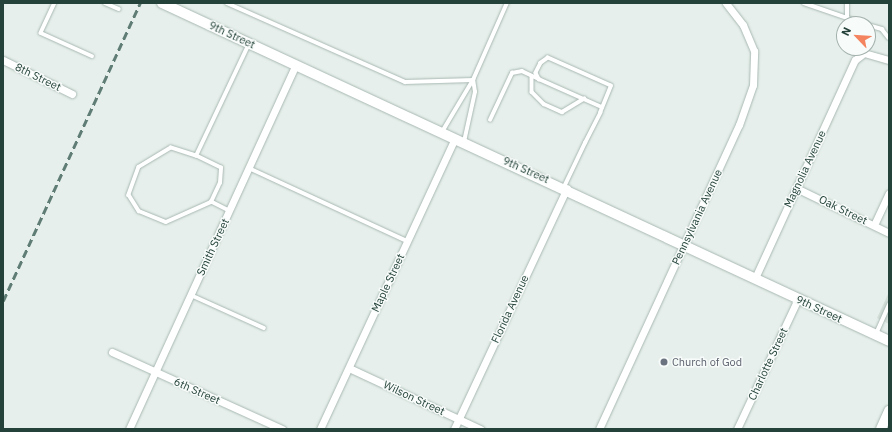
<!DOCTYPE html>
<style>
body{margin:0}
#map{position:relative;width:892px;height:432px;overflow:hidden;background:#e6efeb;font-family:"IBM Plex Sans",sans-serif}
div>[style]{position:absolute}
.built>*{inset:0;background:#d4dfda}
.roads{filter:drop-shadow(0 0 1px #a8b8b2) drop-shadow(0 0 1px #a8b8b2)}
.lane>*{height:3.5px;margin:-1.75px;padding:0 1.75px;transform-origin:1.75px;border-radius:1.75px;background:#fff}
.street>*{height:7px;margin:-3.5px;padding:0 3.5px;transform-origin:3.5px;border-radius:3.5px;background:#fff}
.secondary>*{height:10px;margin:-5px;padding:0 5px;transform-origin:5px;border-radius:5px;background:#fff}
.rail>*{height:2.5px;margin-top:-1.25px;transform-origin:0;background:repeating-linear-gradient(90deg,#5f7d75 0 8px,transparent 0 12px)}
.dots>*{width:11px;height:11px;translate:-50% -50%;box-sizing:border-box;border:2px solid #f7fbf9;border-radius:50%}
span{translate:-50% -50%;white-space:nowrap;text-align:center;line-height:1.15;-webkit-text-stroke:3px #f7fbf9;paint-order:stroke}
.street-label{font-size:11px;color:#24423a}
.worship-label{font-size:11px;color:#5b616d}
.left{translate:0 -50%;text-align:left}
.frame{position:absolute;inset:0;border:4px solid #24423a;pointer-events:none}
.north{position:absolute;left:836px;top:16px;width:40px;height:40px;box-sizing:border-box;background:#f7fbf9;border:1px solid #a3b1ad;border-radius:50%;rotate:295deg;font-size:11px;font-weight:700;line-height:16px;text-align:center;color:#24423a}
.north::after{content:'';display:block;margin:auto;width:14px;height:18px;background:#f4845f;clip-path:polygon(50% 0,100% 100%,50% 72%,0 100%)}
</style>
<div id="map">
<div class="built">
<div style="clip-path:polygon(889px 292px,889px 324px,877px 318px)"></div>
</div>
<div class="roads">
<div class="lane">
<div style="left:55px;top:3px;width:33px;rotate:115deg"></div>
<div style="left:41px;top:33px;width:56px;rotate:24.3deg"></div>
<div style="left:105px;top:3px;width:15px;rotate:23deg"></div>
<div style="left:227px;top:3px;width:195px;rotate:23.9deg"></div>
<div style="left:405px;top:82px;width:68px;rotate:-1.7deg"></div>
<div style="left:804px;top:3px;width:65px;rotate:19deg"></div>
<div style="left:847px;top:19px;width:16px;rotate:-90deg"></div>
<div style="left:868px;top:25px;width:15px;rotate:16deg"></div>
<div style="left:882px;top:29px;width:11px;rotate:52deg"></div>
<div style="left:532px;top:76px;width:16px;rotate:90deg"></div>
<div style="left:532px;top:92px;width:17px;rotate:45deg"></div>
<div style="left:544px;top:104px;width:20px;rotate:24deg"></div>
<div style="left:562px;top:112px;width:26px;rotate:-31deg"></div>
<div style="left:490px;top:120px;width:52px;rotate:-64.9deg"></div>
<div style="left:512px;top:73px;width:10px;rotate:-11deg"></div>
<div style="left:522px;top:71px;width:19px;rotate:25deg"></div>
<div style="left:442px;top:132px;width:61px;rotate:-59.2deg"></div>
<div style="left:473px;top:80px;width:84px;rotate:-66.2deg"></div>
<div style="left:464px;top:142px;width:51px;rotate:-77.6deg"></div>
<div style="left:475px;top:92px;width:12px;rotate:-99deg"></div>
<div style="left:196px;top:156px;width:26px;rotate:-162deg"></div>
<div style="left:171px;top:148px;width:37px;rotate:149deg"></div>
<div style="left:139px;top:167px;width:30px;rotate:110deg"></div>
<div style="left:129px;top:195px;width:19px;rotate:58deg"></div>
<div style="left:139px;top:211px;width:29px;rotate:22deg"></div>
<div style="left:166px;top:222px;width:49px;rotate:-24deg"></div>
<div style="left:249px;top:168px;width:174px;rotate:24.8deg"></div>
<div style="left:564px;top:187px;width:49px;rotate:-64.5deg"></div>
<div style="left:585px;top:143px;width:34px;rotate:-63deg"></div>
<div style="left:600px;top:113px;width:29px;rotate:-68deg"></div>
<div style="left:611px;top:86px;width:69px;rotate:-156deg"></div>
<div style="left:548px;top:58px;width:9px;rotate:144deg"></div>
<div style="left:541px;top:63px;width:11px;rotate:117deg"></div>
<div style="left:536px;top:73px;width:7px;rotate:63deg"></div>
<div style="left:539px;top:79px;width:69px;rotate:24deg"></div>
<div style="left:229px;top:211px;width:20px;rotate:-153deg"></div>
<div style="left:211px;top:202px;width:21px;rotate:-65deg"></div>
<div style="left:220px;top:183px;width:15px;rotate:-86deg"></div>
<div style="left:221px;top:168px;width:28px;rotate:-154deg"></div>
<div style="left:196px;top:156px;width:124px;rotate:-64.7deg"></div>
<div style="left:191px;top:295px;width:80px;rotate:24.3deg"></div>
<div style="left:876px;top:334px;width:32px;rotate:-66deg"></div>
</div>
<div class="street">
<div style="left:3px;top:60px;width:77px;rotate:26.2deg"></div>
<div style="left:796px;top:188px;width:103px;rotate:25.8deg"></div>
<div style="left:874px;top:225px;width:35px;rotate:-65deg"></div>
<div style="left:755px;top:278px;width:240px;rotate:-65.4deg"></div>
<div style="left:855px;top:60px;width:11px;rotate:-38deg"></div>
<div style="left:864px;top:53px;width:26px;rotate:16deg"></div>
<div style="left:112px;top:352px;width:187px;rotate:24.4deg"></div>
<div style="left:349px;top:368px;width:145px;rotate:25deg"></div>
<div style="left:129px;top:429px;width:400px;rotate:-65.4deg"></div>
<div style="left:320px;top:429px;width:321px;rotate:-65.1deg"></div>
<div style="left:454px;top:429px;width:266px;rotate:-64.9deg"></div>
<div style="left:599px;top:429px;width:335px;rotate:-65.3deg"></div>
<div style="left:739px;top:125px;width:42px;rotate:-70.7deg"></div>
<div style="left:753px;top:85px;width:34px;rotate:-88deg"></div>
<div style="left:754px;top:51px;width:28px;rotate:-113deg"></div>
<div style="left:743px;top:25px;width:28px;rotate:-128deg"></div>
<div style="left:737px;top:429px;width:144px;rotate:-64.9deg"></div>
</div>
<div class="secondary">
<div style="left:162px;top:3px;width:802px;rotate:24.93deg"></div>
<div style="left:881px;top:429px;width:20px;rotate:-66deg"></div>
</div>
</div>
<div class="rail">
<div style="left:3px;top:301px;width:328px;rotate:-65.3deg"></div>
</div>
<div class="dots">
<div style="left:664px;top:362px;background:#6b7280"></div>
</div>
<div class="street-label">
<span style="left:232px;top:35px;rotate:25deg">9th Street</span>
<span style="left:38px;top:77px;rotate:26deg">8th Street</span>
<span style="left:805px;top:169px;rotate:-65deg">Magnolia Avenue</span>
<span style="left:526px;top:170px;rotate:24deg">9th Street</span>
<span style="left:843px;top:210px;rotate:26deg">Oak Street</span>
<span style="left:697px;top:217px;rotate:-65deg">Pennsylvania Avenue</span>
<span style="left:213px;top:247px;rotate:-65deg">Smith Street</span>
<span style="left:388px;top:283px;rotate:-65deg">Maple Street</span>
<span style="left:510px;top:309px;rotate:-65deg">Florida Avenue</span>
<span style="left:819px;top:309px;rotate:25deg">9th Street</span>
<span style="left:768px;top:364px;rotate:-65deg">Charlotte Street</span>
<span style="left:197px;top:391px;rotate:24deg">6th Street</span>
<span style="left:414px;top:398px;rotate:25deg">Wilson Street</span>
</div>
<div class="worship-label">
<span class="left" style="left:672px;top:362px">Church of God</span>
</div>
<div class="frame"></div>
<div class="north">N</div>
</div>
